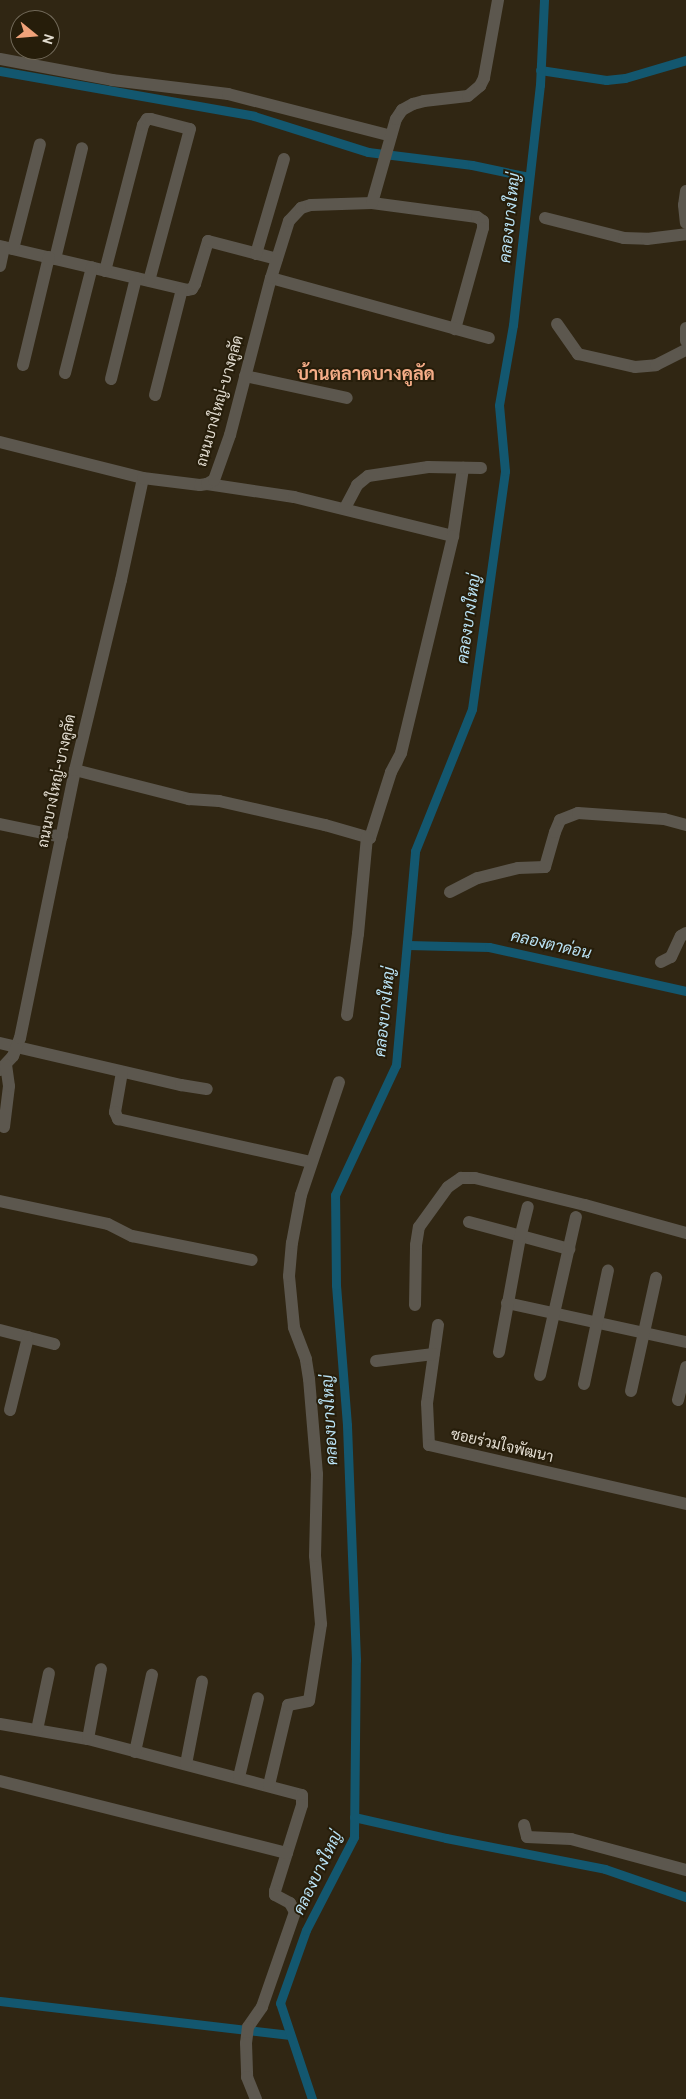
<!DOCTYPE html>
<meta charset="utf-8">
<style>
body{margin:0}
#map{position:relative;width:686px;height:2099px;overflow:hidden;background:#302613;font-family:Cabin,Sarabun,sans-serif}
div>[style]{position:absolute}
.canal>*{height:9px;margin:-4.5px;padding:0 4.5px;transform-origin:4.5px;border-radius:4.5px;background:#13576f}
.minor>*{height:12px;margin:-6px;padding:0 6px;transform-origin:6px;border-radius:6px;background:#5c574e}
span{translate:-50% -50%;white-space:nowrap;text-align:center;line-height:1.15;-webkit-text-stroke:4px #261d0a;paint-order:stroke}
.street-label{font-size:15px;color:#e2dcd0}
.water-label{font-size:16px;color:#bae3f6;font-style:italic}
.quarter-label{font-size:18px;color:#f6ad88;font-weight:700}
.north{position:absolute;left:10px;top:10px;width:50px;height:50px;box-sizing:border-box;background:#261d0a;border:1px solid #716959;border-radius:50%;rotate:107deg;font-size:14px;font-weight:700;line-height:20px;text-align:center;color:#e2dcd0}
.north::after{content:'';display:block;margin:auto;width:18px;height:22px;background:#f0a27a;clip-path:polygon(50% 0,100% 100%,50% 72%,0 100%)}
</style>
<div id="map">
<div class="canal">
<div style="left:540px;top:70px;width:67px;rotate:8.6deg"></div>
<div style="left:606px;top:80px;width:19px;rotate:-6deg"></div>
<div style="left:625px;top:78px;width:64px;rotate:-16.4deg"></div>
<div style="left:0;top:71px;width:258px;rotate:10deg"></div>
<div style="left:254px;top:116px;width:120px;rotate:17.5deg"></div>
<div style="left:368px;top:152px;width:105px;rotate:7.1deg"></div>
<div style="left:472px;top:165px;width:58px;rotate:11.9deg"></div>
<div style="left:408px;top:945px;width:81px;rotate:1.4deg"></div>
<div style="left:489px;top:947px;width:202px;rotate:12.6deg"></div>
<div style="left:354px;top:1817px;width:94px;rotate:12.9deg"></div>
<div style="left:446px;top:1838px;width:162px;rotate:11deg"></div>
<div style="left:605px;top:1869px;width:86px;rotate:19.1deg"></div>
<div style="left:0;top:2001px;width:292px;rotate:6.7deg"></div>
<div style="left:312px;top:2099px;width:101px;rotate:-108.4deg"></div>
<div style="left:280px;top:2003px;width:77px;rotate:-70.4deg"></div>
<div style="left:306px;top:1930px;width:105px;rotate:-62.7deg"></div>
<div style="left:354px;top:1837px;width:177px;rotate:-89.4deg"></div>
<div style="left:356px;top:1660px;width:235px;rotate:-92.2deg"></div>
<div style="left:347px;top:1425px;width:140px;rotate:-94.5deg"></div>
<div style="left:336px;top:1285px;width:90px;rotate:-90.6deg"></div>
<div style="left:335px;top:1195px;width:144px;rotate:-64.9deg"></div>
<div style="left:396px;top:1065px;width:215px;rotate:-84.9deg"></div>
<div style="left:415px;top:851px;width:153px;rotate:-68.1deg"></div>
<div style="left:472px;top:709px;width:240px;rotate:-82.1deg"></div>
<div style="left:505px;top:471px;width:66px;rotate:-95.2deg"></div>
<div style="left:499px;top:405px;width:81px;rotate:-80.1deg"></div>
<div style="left:513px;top:325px;width:242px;rotate:-83.6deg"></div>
<div style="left:540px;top:85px;width:85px;rotate:-87.3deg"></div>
</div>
<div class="minor">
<div style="left:0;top:59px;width:114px;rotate:10.6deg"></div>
<div style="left:112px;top:80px;width:117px;rotate:6.9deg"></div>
<div style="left:228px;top:94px;width:168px;rotate:14.4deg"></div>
<div style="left:686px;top:191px;width:14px;rotate:98deg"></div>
<div style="left:684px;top:205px;width:18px;rotate:84deg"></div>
<div style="left:372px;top:203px;width:106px;rotate:7.6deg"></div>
<div style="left:477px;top:217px;width:7px;rotate:34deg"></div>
<div style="left:483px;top:221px;width:7px;rotate:90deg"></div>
<div style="left:483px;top:228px;width:105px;rotate:105.5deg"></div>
<div style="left:545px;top:218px;width:81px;rotate:14.2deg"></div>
<div style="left:624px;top:238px;width:23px;rotate:2deg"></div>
<div style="left:647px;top:239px;width:39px;rotate:-7deg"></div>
<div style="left:0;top:246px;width:192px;rotate:13.2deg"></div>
<div style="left:187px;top:290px;width:5px;rotate:-11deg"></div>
<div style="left:192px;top:289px;width:6px;rotate:-59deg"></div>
<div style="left:195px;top:284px;width:45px;rotate:-73.2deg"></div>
<div style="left:208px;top:241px;width:71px;rotate:14.6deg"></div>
<div style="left:13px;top:249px;width:108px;rotate:-75.6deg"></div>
<div style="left:256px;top:254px;width:99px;rotate:-73.6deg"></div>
<div style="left:55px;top:259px;width:114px;rotate:-76.3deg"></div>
<div style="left:0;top:266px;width:19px;rotate:-78deg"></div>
<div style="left:105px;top:271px;width:151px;rotate:-75.4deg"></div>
<div style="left:143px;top:125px;width:7px;rotate:-56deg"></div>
<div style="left:147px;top:119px;width:4px"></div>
<div style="left:151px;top:119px;width:40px;rotate:14.4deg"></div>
<div style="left:190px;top:129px;width:157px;rotate:105.1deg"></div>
<div style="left:271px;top:278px;width:226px;rotate:15.4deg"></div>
<div style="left:557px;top:324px;width:37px;rotate:55deg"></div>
<div style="left:578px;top:354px;width:58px;rotate:12.8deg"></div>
<div style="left:635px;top:367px;width:21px;rotate:-5deg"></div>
<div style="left:656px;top:365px;width:34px;rotate:-27deg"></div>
<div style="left:686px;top:328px;width:13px;rotate:90deg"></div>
<div style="left:23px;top:365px;width:111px;rotate:-76.5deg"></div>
<div style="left:65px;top:373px;width:109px;rotate:-75.7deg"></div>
<div style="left:245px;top:376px;width:104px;rotate:12.2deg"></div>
<div style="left:111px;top:379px;width:104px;rotate:-76.1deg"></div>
<div style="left:155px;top:395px;width:109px;rotate:-75.7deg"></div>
<div style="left:0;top:442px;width:147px;rotate:14.1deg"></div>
<div style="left:207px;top:484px;width:88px;rotate:8.5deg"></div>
<div style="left:294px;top:497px;width:164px;rotate:13.8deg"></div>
<div style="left:453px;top:536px;width:69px;rotate:-81.6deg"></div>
<div style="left:345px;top:508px;width:26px;rotate:-62deg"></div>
<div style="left:357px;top:485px;width:14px;rotate:-39deg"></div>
<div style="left:368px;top:476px;width:61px;rotate:-8.5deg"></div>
<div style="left:428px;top:467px;width:53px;rotate:1.1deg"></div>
<div style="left:75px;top:770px;width:118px;rotate:14.3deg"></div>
<div style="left:189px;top:799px;width:30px;rotate:4deg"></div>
<div style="left:219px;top:801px;width:109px;rotate:12.8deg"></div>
<div style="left:325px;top:825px;width:47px;rotate:16.1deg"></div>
<div style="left:370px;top:838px;width:69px;rotate:-72.3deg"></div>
<div style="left:391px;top:772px;width:21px;rotate:-62deg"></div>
<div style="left:401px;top:753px;width:223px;rotate:-76.5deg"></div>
<div style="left:0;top:824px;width:63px;rotate:11.8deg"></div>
<div style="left:450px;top:892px;width:31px;rotate:-27deg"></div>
<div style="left:478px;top:878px;width:41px;rotate:-14deg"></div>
<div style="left:518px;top:868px;width:27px;rotate:-2deg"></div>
<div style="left:545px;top:867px;width:36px;rotate:-74deg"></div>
<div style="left:555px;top:832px;width:13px;rotate:-67deg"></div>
<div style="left:560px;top:820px;width:19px;rotate:-21deg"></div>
<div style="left:578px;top:813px;width:86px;rotate:4deg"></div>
<div style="left:664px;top:819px;width:23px;rotate:15deg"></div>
<div style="left:661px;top:962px;width:11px;rotate:-27deg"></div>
<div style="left:671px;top:957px;width:23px;rotate:-65deg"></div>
<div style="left:681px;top:936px;width:6px;rotate:-31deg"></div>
<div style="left:347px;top:1015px;width:82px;rotate:-82.3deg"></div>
<div style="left:358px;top:934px;width:97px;rotate:-84.7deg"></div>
<div style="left:0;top:1043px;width:186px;rotate:13.1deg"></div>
<div style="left:181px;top:1085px;width:26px;rotate:9deg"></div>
<div style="left:0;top:1070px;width:19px;rotate:-47deg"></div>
<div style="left:13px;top:1056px;width:19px;rotate:-69deg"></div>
<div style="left:20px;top:1038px;width:274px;rotate:-78.4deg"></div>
<div style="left:75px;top:770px;width:195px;rotate:-76.4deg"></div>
<div style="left:121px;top:580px;width:104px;rotate:-77.8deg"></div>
<div style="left:143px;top:478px;width:57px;rotate:7deg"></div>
<div style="left:200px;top:485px;width:7px;rotate:-8deg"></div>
<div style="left:207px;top:484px;width:8px;rotate:-30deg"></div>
<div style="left:214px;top:480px;width:48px;rotate:-70.4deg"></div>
<div style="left:230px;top:435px;width:162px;rotate:-75.4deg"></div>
<div style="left:271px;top:278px;width:60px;rotate:-72.5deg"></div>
<div style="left:289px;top:221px;width:18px;rotate:-47deg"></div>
<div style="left:301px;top:208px;width:10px;rotate:-17deg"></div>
<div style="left:311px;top:205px;width:61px;rotate:-1.9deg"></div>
<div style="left:372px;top:203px;width:87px;rotate:-74.1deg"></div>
<div style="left:396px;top:119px;width:11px;rotate:-56deg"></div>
<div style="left:402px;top:110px;width:13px;rotate:-29deg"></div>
<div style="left:413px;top:104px;width:11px;rotate:-15deg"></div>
<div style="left:424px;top:101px;width:44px;rotate:-6.5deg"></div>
<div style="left:468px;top:96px;width:16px;rotate:-40deg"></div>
<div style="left:480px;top:86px;width:9px;rotate:-63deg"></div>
<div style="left:484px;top:78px;width:79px;rotate:-79.8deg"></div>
<div style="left:122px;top:1072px;width:41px;rotate:99.9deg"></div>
<div style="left:115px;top:1112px;width:8px;rotate:67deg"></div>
<div style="left:118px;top:1119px;width:198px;rotate:12.6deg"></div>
<div style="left:4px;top:1127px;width:41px;rotate:-83deg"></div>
<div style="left:9px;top:1086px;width:21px;rotate:-98deg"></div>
<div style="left:0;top:1201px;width:110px;rotate:12deg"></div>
<div style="left:108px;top:1224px;width:27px;rotate:27deg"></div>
<div style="left:132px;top:1236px;width:122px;rotate:11.3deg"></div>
<div style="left:469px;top:1222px;width:104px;rotate:15.1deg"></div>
<div style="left:507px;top:1303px;width:183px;rotate:12.3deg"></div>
<div style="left:415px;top:1305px;width:60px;rotate:-89deg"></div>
<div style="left:416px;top:1245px;width:18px;rotate:-81deg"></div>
<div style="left:419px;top:1227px;width:49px;rotate:-54.1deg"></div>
<div style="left:448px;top:1187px;width:16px;rotate:-35deg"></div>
<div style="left:461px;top:1178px;width:14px"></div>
<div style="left:475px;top:1178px;width:113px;rotate:13.8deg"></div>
<div style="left:585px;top:1205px;width:105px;rotate:15.5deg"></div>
<div style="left:438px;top:1325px;width:79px;rotate:98deg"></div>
<div style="left:427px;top:1403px;width:42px;rotate:87.3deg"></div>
<div style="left:429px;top:1445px;width:264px;rotate:12.9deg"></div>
<div style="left:0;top:1330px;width:56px;rotate:14.5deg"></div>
<div style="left:499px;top:1352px;width:116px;rotate:-79.6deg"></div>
<div style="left:520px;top:1238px;width:32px;rotate:-76deg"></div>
<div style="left:376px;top:1361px;width:58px;rotate:-6.9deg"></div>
<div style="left:540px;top:1375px;width:162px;rotate:-77.2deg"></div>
<div style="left:584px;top:1384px;width:116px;rotate:-78.1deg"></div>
<div style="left:631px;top:1391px;width:116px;rotate:-77.5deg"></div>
<div style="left:678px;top:1400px;width:34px;rotate:-76deg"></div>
<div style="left:10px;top:1410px;width:75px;rotate:-76.1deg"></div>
<div style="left:0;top:1724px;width:89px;rotate:9.7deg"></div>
<div style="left:88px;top:1739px;width:221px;rotate:14.7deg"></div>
<div style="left:302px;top:1795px;width:10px;rotate:90deg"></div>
<div style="left:302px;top:1805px;width:90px;rotate:107.4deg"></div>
<div style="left:275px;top:1891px;width:4px;rotate:90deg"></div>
<div style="left:275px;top:1895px;width:17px;rotate:28deg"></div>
<div style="left:290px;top:1903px;width:10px;rotate:61deg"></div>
<div style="left:295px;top:1912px;width:101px;rotate:109.2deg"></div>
<div style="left:262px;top:2007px;width:24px;rotate:125deg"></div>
<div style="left:248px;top:2027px;width:16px;rotate:97deg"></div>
<div style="left:246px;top:2043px;width:34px;rotate:88deg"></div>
<div style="left:247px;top:2077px;width:24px;rotate:68deg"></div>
<div style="left:37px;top:1730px;width:58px;rotate:-78.1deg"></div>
<div style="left:88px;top:1739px;width:71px;rotate:-79.5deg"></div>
<div style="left:135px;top:1752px;width:79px;rotate:-77.6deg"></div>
<div style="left:186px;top:1764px;width:84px;rotate:-79deg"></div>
<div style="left:239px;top:1777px;width:81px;rotate:-76.5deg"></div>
<div style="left:0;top:1781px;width:296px;rotate:14.1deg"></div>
<div style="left:269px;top:1785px;width:82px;rotate:-76.6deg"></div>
<div style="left:288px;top:1705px;width:21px;rotate:-11deg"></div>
<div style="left:309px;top:1701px;width:78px;rotate:-81.1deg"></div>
<div style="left:321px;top:1624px;width:68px;rotate:-95deg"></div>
<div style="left:315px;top:1556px;width:82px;rotate:-88.6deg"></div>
<div style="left:317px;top:1474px;width:95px;rotate:-94.8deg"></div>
<div style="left:309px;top:1379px;width:20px;rotate:-99deg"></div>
<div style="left:306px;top:1359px;width:34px;rotate:-111deg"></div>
<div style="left:294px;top:1327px;width:51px;rotate:-95.6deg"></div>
<div style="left:289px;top:1276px;width:33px;rotate:-85deg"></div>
<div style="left:292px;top:1243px;width:49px;rotate:-79.4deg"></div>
<div style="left:301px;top:1195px;width:119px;rotate:-71.4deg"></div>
<div style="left:524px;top:1825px;width:12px;rotate:76deg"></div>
<div style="left:527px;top:1837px;width:44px;rotate:2.6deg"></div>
<div style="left:571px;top:1839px;width:119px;rotate:15.1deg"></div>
</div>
<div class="street-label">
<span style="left:220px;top:401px;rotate:-74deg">ถนนบางใหญ่-บางคูลัด</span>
<span style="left:57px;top:781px;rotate:-78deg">ถนนบางใหญ่-บางคูลัด</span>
<span style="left:502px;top:1446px;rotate:13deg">ซอยร่วมใจพัฒนา</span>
</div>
<div class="water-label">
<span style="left:510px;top:218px;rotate:-84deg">คลองบางใหญ่</span>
<span style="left:469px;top:619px;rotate:-82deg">คลองบางใหญ่</span>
<span style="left:551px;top:945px;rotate:13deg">คลองตาด่อน</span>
<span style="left:385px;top:1012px;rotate:-84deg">คลองบางใหญ่</span>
<span style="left:330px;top:1420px;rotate:-93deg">คลองบางใหญ่</span>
<span style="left:318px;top:1873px;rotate:-64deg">คลองบางใหญ่</span>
</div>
<div class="quarter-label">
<span style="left:366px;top:374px">บ้านตลาดบางคูลัด</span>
</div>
<div class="north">N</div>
</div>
